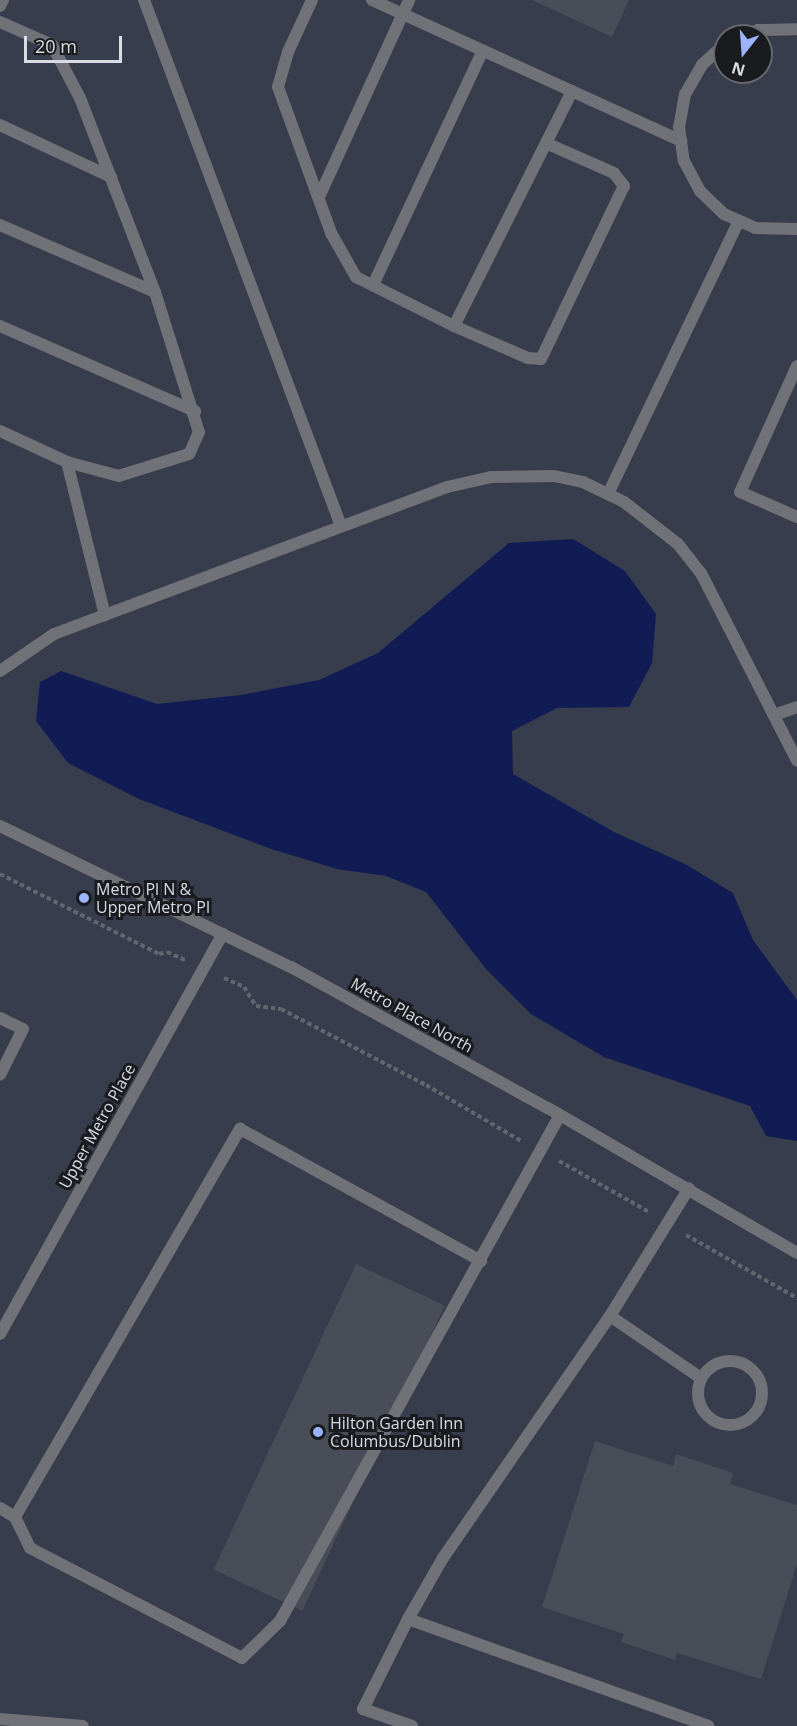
<!DOCTYPE html>
<style>
body{margin:0}
#map{position:relative;width:797px;height:1726px;overflow:hidden;background:#30333d;font-family:"Open Sans",sans-serif}
div>[style]{position:absolute}
.built>*{inset:0;background:#373d4c}
.water>*{inset:0;background:#111c55}
.building>*{inset:0;background:#494d57;transform-origin:0 0}
.path>*{height:4px;margin-top:-2px;transform-origin:0;background:repeating-linear-gradient(90deg,#63666f 0 4.5px,transparent 0 7.5px)}
.service>*{height:12px;margin:-6px;padding:0 6px;transform-origin:6px;border-radius:6px;background:#707277}
.service>.ring{margin:-6px;padding:0;box-sizing:content-box;background:none;border:12px solid #707277;border-radius:50%}
.minor>*{height:12px;margin:-6px;padding:0 6px;transform-origin:6px;border-radius:6px;background:#707277}
.dots>*{width:16px;height:16px;translate:-50% -50%;box-sizing:border-box;border:3px solid #191b1f;border-radius:50%}
span{translate:-50% -50%;white-space:nowrap;text-align:center;line-height:1.15;-webkit-text-stroke:6px #191b1f;paint-order:stroke}
.poi-label{font-size:16px;color:#d9dce2}
.left{translate:0 -50%;text-align:left}
.street-label{font-size:16px;color:#d9dce2}
.north{position:absolute;left:713px;top:24px;width:60px;height:60px;box-sizing:border-box;background:#191b1f;border:2px solid #66686d;border-radius:50%;rotate:197deg;font-size:16px;font-weight:700;line-height:24px;text-align:center;color:#d9dce2}
.north::after{content:'';display:block;margin:auto;width:21px;height:27px;background:#9bb4fd;clip-path:polygon(50% 0,100% 100%,50% 72%,0 100%)}
.scale{position:absolute;left:24px;top:36px;width:98px;height:27px;box-sizing:border-box;border:3px solid #d9dce2;border-top:0;padding-left:8px;font-size:18px;line-height:21px;white-space:nowrap;color:#d9dce2;-webkit-text-stroke:4px #191b1f;paint-order:stroke}
</style>
<div id="map">
<div class="built">
<div style="clip-path:polygon(evenodd,0 0,797px 0,797px 1726px,0 1726px,0 0,725px 36px,761px 36px,761px 72px,725px 72px,725px 36px)"></div>
</div>
<div class="water">
<div style="clip-path:polygon(573px 539px,625px 571px,656px 614px,652px 663px,629px 707px,557px 708px,512px 731px,513px 774px,614px 832px,685px 864px,733px 893px,753px 940px,797px 1000px,797px 1141px,766px 1136px,750px 1106px,604px 1057px,531px 1014px,486px 969px,426px 892px,386px 876px,337px 869px,271px 849px,139px 799px,68px 763px,36px 721px,40px 682px,61px 671px,157px 704px,241px 695px,319px 680px,378px 653px,509px 543px)"></div>
</div>
<div class="building">
<div style="clip-path:polygon(532px 0,629px 0,612px 37px)"></div>
<div style="left:356px;top:1264px;width:98px;height:337px;rotate:25deg"></div>
<div style="clip-path:polygon(595px 1441px,673px 1466px,676px 1454px,733px 1473px,730px 1484px,797px 1505px,797px 1564px,761px 1679px,677px 1653px,675px 1660px,621px 1642px,624px 1634px,542px 1607px)"></div>
</div>
<div class="path">
<div style="left:0;top:874px;width:178px;rotate:26.7deg"></div>
<div style="left:159px;top:954px;width:8px;rotate:-14deg"></div>
<div style="left:167px;top:952px;width:20px;rotate:24deg"></div>
<div style="left:224px;top:978px;width:22px;rotate:24deg"></div>
<div style="left:244px;top:987px;width:22px;rotate:58deg"></div>
<div style="left:256px;top:1006px;width:25px;rotate:7deg"></div>
<div style="left:281px;top:1009px;width:164px;rotate:27.7deg"></div>
<div style="left:426px;top:1085px;width:110px;rotate:30.5deg"></div>
<div style="left:559px;top:1161px;width:103px;rotate:29.5deg"></div>
<div style="left:686px;top:1235px;width:128px;rotate:29.6deg"></div>
</div>
<div class="service">
<div style="left:144px;top:0;width:562px;rotate:69.47deg"></div>
<div style="left:312px;top:0;width:57px;rotate:114.8deg"></div>
<div style="left:288px;top:52px;width:36px;rotate:106deg"></div>
<div style="left:278px;top:87px;width:155px;rotate:70deg"></div>
<div style="left:331px;top:233px;width:51px;rotate:60.4deg"></div>
<div style="left:356px;top:277px;width:110px;rotate:26.6deg"></div>
<div style="left:454px;top:326px;width:81px;rotate:23.4deg"></div>
<div style="left:528px;top:358px;width:13px;rotate:4deg"></div>
<div style="left:541px;top:359px;width:192px;rotate:-64.4deg"></div>
<div style="left:624px;top:186px;width:16px;rotate:-128deg"></div>
<div style="left:614px;top:173px;width:74px;rotate:-156.2deg"></div>
<div style="left:372px;top:0;width:340px;rotate:24.5deg"></div>
<div style="left:0;top:6px;width:7px;rotate:-63deg"></div>
<div style="left:0;top:22px;width:57px;rotate:23.9deg"></div>
<div style="left:52px;top:45px;width:60px;rotate:62.2deg"></div>
<div style="left:80px;top:98px;width:208px;rotate:68.9deg"></div>
<div style="left:155px;top:292px;width:147px;rotate:72.6deg"></div>
<div style="left:199px;top:432px;width:24px;rotate:114deg"></div>
<div style="left:189px;top:454px;width:73px;rotate:162.6deg"></div>
<div style="left:119px;top:476px;width:54px;rotate:-164.9deg"></div>
<div style="left:743px;top:36px;width:16px;rotate:-22deg"></div>
<div style="left:758px;top:30px;width:39px;rotate:-1deg"></div>
<div style="left:725px;top:44px;width:31px;rotate:138deg"></div>
<div style="left:702px;top:65px;width:34px;rotate:120deg"></div>
<div style="left:685px;top:94px;width:34px;rotate:100deg"></div>
<div style="left:679px;top:127px;width:34px;rotate:82deg"></div>
<div style="left:684px;top:161px;width:34px;rotate:62deg"></div>
<div style="left:700px;top:191px;width:33px;rotate:44deg"></div>
<div style="left:724px;top:214px;width:34px;rotate:24deg"></div>
<div style="left:755px;top:228px;width:42px;rotate:1.4deg"></div>
<div style="left:0;top:125px;width:123px;rotate:25.1deg"></div>
<div style="left:319px;top:197px;width:217px;rotate:-65.4deg"></div>
<div style="left:0;top:225px;width:169px;rotate:23.4deg"></div>
<div style="left:373px;top:285px;width:259px;rotate:-64.9deg"></div>
<div style="left:0;top:326px;width:213px;rotate:23.6deg"></div>
<div style="left:454px;top:326px;width:263px;rotate:-63.3deg"></div>
<div style="left:797px;top:366px;width:138px;rotate:114.3deg"></div>
<div style="left:740px;top:492px;width:62px;rotate:23.7deg"></div>
<div style="left:0;top:431px;width:74px;rotate:24.8deg"></div>
<div style="left:67px;top:462px;width:158px;rotate:76.1deg"></div>
<div style="left:608px;top:494px;width:303px;rotate:-64.4deg"></div>
<div style="left:0;top:671px;width:65px;rotate:-34.4deg"></div>
<div style="left:54px;top:634px;width:420px;rotate:-20.5deg"></div>
<div style="left:447px;top:487px;width:45px;rotate:-12.8deg"></div>
<div style="left:491px;top:477px;width:63px;rotate:-0.9deg"></div>
<div style="left:554px;top:476px;width:30px;rotate:12deg"></div>
<div style="left:583px;top:482px;width:46px;rotate:26deg"></div>
<div style="left:624px;top:502px;width:68px;rotate:37.9deg"></div>
<div style="left:678px;top:544px;width:37px;rotate:52deg"></div>
<div style="left:701px;top:573px;width:211px;rotate:62.9deg"></div>
<div style="left:774px;top:715px;width:24px;rotate:-19deg"></div>
<div style="left:0;top:1018px;width:25px;rotate:26deg"></div>
<div style="left:23px;top:1029px;width:51px;rotate:116.6deg"></div>
<div style="left:610px;top:1316px;width:110px;rotate:34.3deg"></div>
<div class="ring" style="left:698px;top:1361px;width:52px;height:52px"></div>
<div style="left:0;top:1508px;width:17px;rotate:31deg"></div>
<div style="left:15px;top:1517px;width:34px;rotate:64deg"></div>
<div style="left:30px;top:1548px;width:239px;rotate:27.4deg"></div>
<div style="left:242px;top:1658px;width:53px;rotate:-44.2deg"></div>
<div style="left:280px;top:1621px;width:578px;rotate:-61.04deg"></div>
<div style="left:15px;top:1517px;width:449px;rotate:-59.9deg"></div>
<div style="left:240px;top:1129px;width:275px;rotate:28.7deg"></div>
<div style="left:408px;top:1619px;width:319px;rotate:19.6deg"></div>
<div style="left:0;top:1719px;width:83px;rotate:4.8deg"></div>
<div style="left:412px;top:1726px;width:52px;rotate:-160.9deg"></div>
<div style="left:363px;top:1709px;width:101px;rotate:-63.4deg"></div>
<div style="left:408px;top:1619px;width:70px;rotate:-60.2deg"></div>
<div style="left:443px;top:1558px;width:294px;rotate:-55.4deg"></div>
<div style="left:610px;top:1316px;width:150px;rotate:-58.3deg"></div>
</div>
<div class="minor">
<div style="left:0;top:826px;width:323px;rotate:25.9deg"></div>
<div style="left:291px;top:967px;width:293px;rotate:28.8deg"></div>
<div style="left:548px;top:1108px;width:288px;rotate:30.2deg"></div>
<div style="left:0;top:1334px;width:458px;rotate:-60.9deg"></div>
</div>
<div class="dots">
<div style="left:84px;top:898px;background:#9bb4fd"></div>
<div style="left:318px;top:1432px;background:#9bb4fd"></div>
</div>
<div class="poi-label">
<span class="left" style="left:96px;top:898px">Metro Pl N &amp;<br>Upper Metro Pl</span>
<span class="left" style="left:330px;top:1432px">Hilton Garden Inn<br>Columbus/Dublin</span>
</div>
<div class="street-label">
<span style="left:412px;top:1015px;rotate:29deg">Metro Place North</span>
<span style="left:97px;top:1126px;rotate:-61deg">Upper Metro Place</span>
</div>
<div class="north">N</div>
<div class="scale">20 m</div>
</div>
